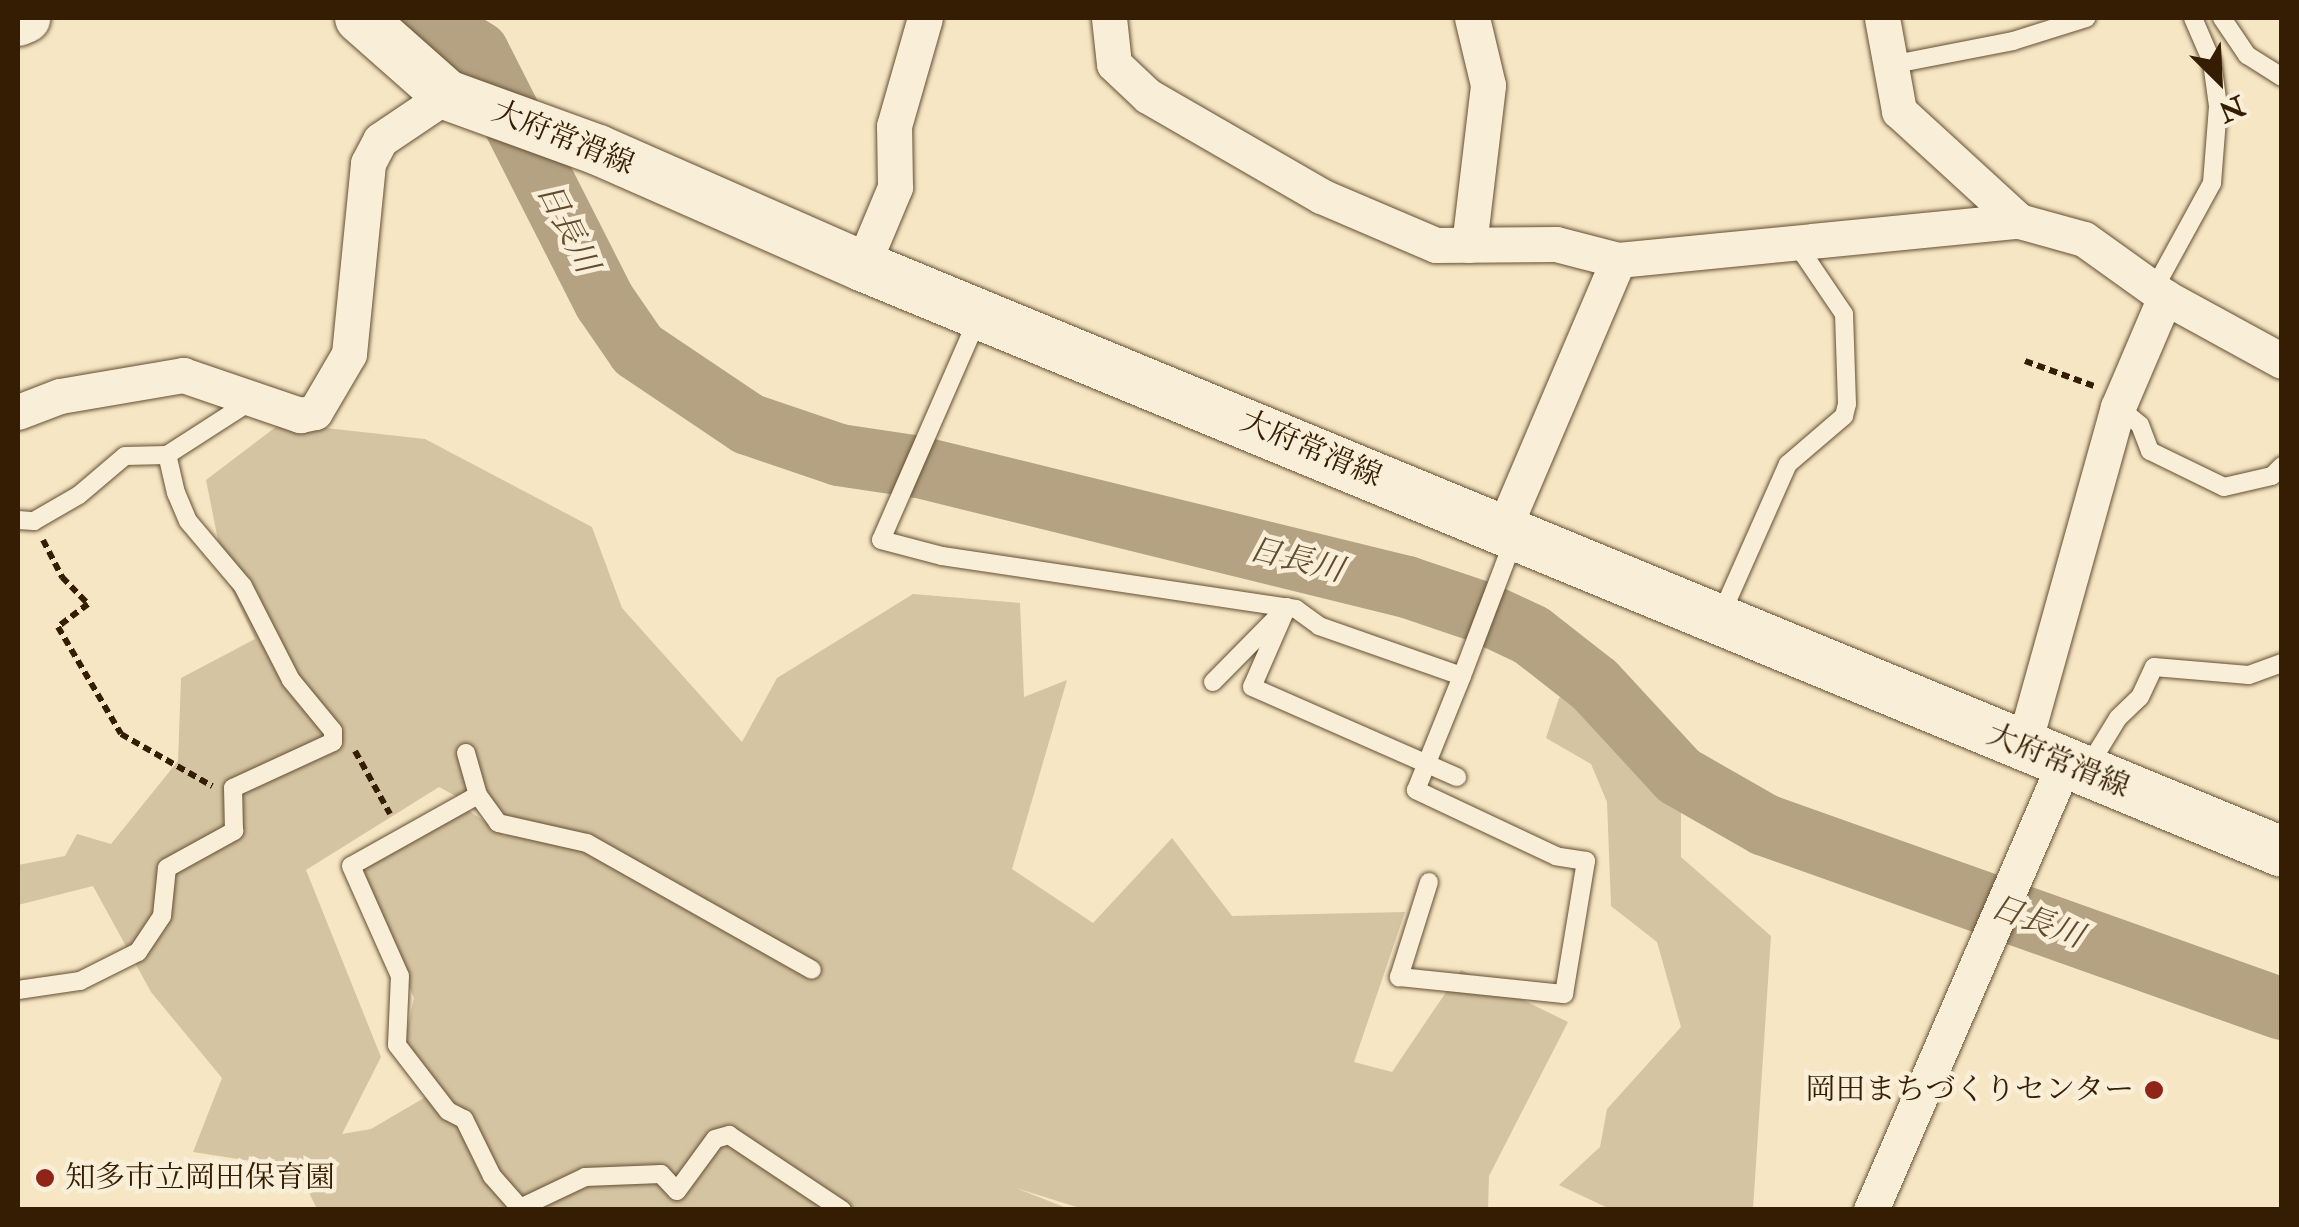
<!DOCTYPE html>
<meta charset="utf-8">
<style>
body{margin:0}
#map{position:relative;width:2299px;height:1227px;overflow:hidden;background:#f6e6c3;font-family:"IM FELL Double Pica","Noto Serif JP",serif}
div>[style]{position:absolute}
.green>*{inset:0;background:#d5c4a2}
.river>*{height:62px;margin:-31px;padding:0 31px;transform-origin:31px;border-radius:31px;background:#b4a282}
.path>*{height:6px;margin-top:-3px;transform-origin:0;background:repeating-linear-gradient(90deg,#351d03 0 8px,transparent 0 13px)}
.roads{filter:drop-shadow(0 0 2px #654f33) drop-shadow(0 0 2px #654f33)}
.lane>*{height:18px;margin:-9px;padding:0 9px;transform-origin:9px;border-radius:9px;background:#f9efd8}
.street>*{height:35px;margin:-17.5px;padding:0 17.5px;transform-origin:17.5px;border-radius:17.5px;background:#f9efd8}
.secondary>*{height:50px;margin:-25px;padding:0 25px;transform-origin:25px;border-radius:25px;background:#f9efd8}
.dots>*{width:28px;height:28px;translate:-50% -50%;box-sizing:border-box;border:5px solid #f9efd8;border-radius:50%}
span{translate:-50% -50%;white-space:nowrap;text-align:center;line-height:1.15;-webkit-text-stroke:9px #f9efd8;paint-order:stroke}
.street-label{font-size:30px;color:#351d03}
.poi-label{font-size:30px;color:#351d03}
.right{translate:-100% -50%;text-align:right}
.left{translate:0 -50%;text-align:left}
.water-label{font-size:32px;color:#614c2f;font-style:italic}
.frame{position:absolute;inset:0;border:20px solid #351d03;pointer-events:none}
.north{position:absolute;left:2169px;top:30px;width:100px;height:100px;-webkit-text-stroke:8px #f9efd8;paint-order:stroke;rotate:156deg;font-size:28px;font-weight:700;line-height:40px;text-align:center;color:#351d03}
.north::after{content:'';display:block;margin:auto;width:35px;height:45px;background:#351d03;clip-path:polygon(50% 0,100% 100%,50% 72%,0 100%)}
</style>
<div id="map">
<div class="green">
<div style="clip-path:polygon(evenodd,281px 423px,425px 439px,592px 527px,622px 608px,742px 742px,777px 678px,913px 594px,1020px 603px,1024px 697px,1067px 680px,1012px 869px,1093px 923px,1172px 838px,1232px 916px,1405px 912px,1354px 1062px,1392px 1072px,1461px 970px,1568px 1022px,1489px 1176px,1488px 1209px,1086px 1210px,1016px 1188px,1069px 1209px,317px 1209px,297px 1168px,193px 1152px,222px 1078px,151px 992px,93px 886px,18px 905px,18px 865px,65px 856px,77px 834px,111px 844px,178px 761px,181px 678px,255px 639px,225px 575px,206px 480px,281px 423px,439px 787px,531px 837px,504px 835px,468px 810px,358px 867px,414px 998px,405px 1040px,441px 1088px,371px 1129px,342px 1134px,381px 1057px,306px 870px,439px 787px)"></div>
<div style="clip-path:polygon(1590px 691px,1622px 730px,1622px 759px,1681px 802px,1681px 857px,1771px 936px,1753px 1209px,1610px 1209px,1559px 1185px,1600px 1147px,1607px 1109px,1681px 1027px,1657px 942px,1611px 906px,1607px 802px,1591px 764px,1546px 738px,1559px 698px)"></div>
</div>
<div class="river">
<div style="left:425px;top:18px;width:63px;rotate:32.7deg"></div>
<div style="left:478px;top:52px;width:280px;rotate:63.1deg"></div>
<div style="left:605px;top:302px;width:58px;rotate:55.5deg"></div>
<div style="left:638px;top:350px;width:133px;rotate:33.9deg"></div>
<div style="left:748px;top:424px;width:96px;rotate:18.8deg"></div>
<div style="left:839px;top:455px;width:81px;rotate:8.5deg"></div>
<div style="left:919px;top:467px;width:503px;rotate:13.82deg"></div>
<div style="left:1407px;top:587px;width:81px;rotate:18.7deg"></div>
<div style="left:1484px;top:613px;width:52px;rotate:25.1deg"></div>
<div style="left:1531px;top:635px;width:81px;rotate:38deg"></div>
<div style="left:1595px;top:685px;width:124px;rotate:47.3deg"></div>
<div style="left:1679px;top:776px;width:99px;rotate:29.7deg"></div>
<div style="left:1765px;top:825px;width:549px;rotate:19.59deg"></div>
</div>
<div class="path">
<div style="left:2025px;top:361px;width:73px;rotate:19.9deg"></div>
<div style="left:43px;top:540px;width:42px;rotate:62.8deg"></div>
<div style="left:62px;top:577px;width:37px;rotate:46deg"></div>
<div style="left:88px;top:604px;width:38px;rotate:143deg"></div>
<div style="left:58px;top:627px;width:124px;rotate:59.5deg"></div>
<div style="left:121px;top:734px;width:105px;rotate:29.7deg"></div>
<div style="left:355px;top:751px;width:72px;rotate:60.9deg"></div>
</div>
<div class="roads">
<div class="lane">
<div style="left:2222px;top:18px;width:45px;rotate:56deg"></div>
<div style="left:2247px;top:55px;width:41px;rotate:32.2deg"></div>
<div style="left:1890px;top:65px;width:125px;rotate:-11deg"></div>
<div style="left:2013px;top:41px;width:77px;rotate:-17.5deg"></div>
<div style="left:2154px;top:289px;width:121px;rotate:-61.3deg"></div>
<div style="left:2212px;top:183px;width:77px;rotate:-85.5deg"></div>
<div style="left:2218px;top:106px;width:44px;rotate:-97.8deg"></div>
<div style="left:2212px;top:62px;width:48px;rotate:-113.4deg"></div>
<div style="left:978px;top:318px;width:242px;rotate:113.6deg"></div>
<div style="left:881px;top:540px;width:63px;rotate:14.7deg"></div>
<div style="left:942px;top:556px;width:358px;rotate:8.5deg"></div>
<div style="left:1296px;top:609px;width:29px;rotate:36deg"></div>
<div style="left:1319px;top:626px;width:151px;rotate:19.3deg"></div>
<div style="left:1462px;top:676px;width:147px;rotate:-69.2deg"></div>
<div style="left:2118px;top:407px;width:28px;rotate:39deg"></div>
<div style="left:2140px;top:425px;width:28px;rotate:69deg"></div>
<div style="left:2150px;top:451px;width:82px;rotate:25.9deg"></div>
<div style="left:2224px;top:487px;width:49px;rotate:-12.9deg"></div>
<div style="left:2272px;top:476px;width:14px;rotate:-45deg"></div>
<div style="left:18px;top:520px;width:16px;rotate:4deg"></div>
<div style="left:34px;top:521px;width:52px;rotate:-30deg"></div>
<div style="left:79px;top:495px;width:60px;rotate:-40.3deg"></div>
<div style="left:125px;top:456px;width:42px;rotate:-1.4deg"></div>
<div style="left:1721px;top:615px;width:165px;rotate:-66.1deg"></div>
<div style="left:1788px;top:464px;width:74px;rotate:-40.6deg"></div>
<div style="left:1844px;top:416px;width:12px;rotate:-76deg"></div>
<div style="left:1847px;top:404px;width:90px;rotate:-91.9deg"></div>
<div style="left:1844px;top:314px;width:71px;rotate:-124.1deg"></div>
<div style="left:1804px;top:255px;width:12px;rotate:-95deg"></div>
<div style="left:1213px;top:682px;width:105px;rotate:-45.4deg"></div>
<div style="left:1287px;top:607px;width:87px;rotate:113.6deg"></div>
<div style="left:1252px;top:687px;width:224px;rotate:23.7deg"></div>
<div style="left:466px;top:753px;width:44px;rotate:74.1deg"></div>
<div style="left:478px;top:795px;width:34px;rotate:54deg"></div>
<div style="left:498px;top:823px;width:91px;rotate:12.7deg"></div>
<div style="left:587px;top:843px;width:258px;rotate:29.4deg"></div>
<div style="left:2088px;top:767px;width:57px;rotate:-58.5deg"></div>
<div style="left:2118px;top:718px;width:30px;rotate:-44deg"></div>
<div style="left:2140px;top:697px;width:33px;rotate:-65deg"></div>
<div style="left:2154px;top:667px;width:95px;rotate:4.8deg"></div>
<div style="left:2249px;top:675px;width:35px;rotate:-20deg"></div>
<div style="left:478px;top:795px;width:145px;rotate:150.8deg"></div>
<div style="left:351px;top:866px;width:120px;rotate:66deg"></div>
<div style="left:400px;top:976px;width:69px;rotate:92.5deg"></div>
<div style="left:397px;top:1045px;width:83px;rotate:52.3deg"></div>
<div style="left:448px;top:1111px;width:18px;rotate:27deg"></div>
<div style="left:464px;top:1119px;width:64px;rotate:63.8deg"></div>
<div style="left:492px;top:1176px;width:45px;rotate:48.6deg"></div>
<div style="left:1429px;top:882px;width:100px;rotate:107.5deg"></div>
<div style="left:1399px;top:977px;width:166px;rotate:5.9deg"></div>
<div style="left:1564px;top:994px;width:135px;rotate:-80.6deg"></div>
<div style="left:1586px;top:861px;width:30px;rotate:-171deg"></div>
<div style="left:1556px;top:856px;width:155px;rotate:-154.8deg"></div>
<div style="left:1416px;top:790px;width:123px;rotate:-68deg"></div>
<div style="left:18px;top:990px;width:63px;rotate:-8.3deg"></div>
<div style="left:80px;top:981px;width:65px;rotate:-26.6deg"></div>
<div style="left:138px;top:952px;width:43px;rotate:-56.3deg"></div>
<div style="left:162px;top:916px;width:48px;rotate:-84.1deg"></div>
<div style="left:167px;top:868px;width:77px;rotate:-28.9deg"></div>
<div style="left:234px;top:831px;width:43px;rotate:-91.3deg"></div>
<div style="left:233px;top:788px;width:110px;rotate:-24.7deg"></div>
<div style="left:333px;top:742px;width:11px;rotate:-90deg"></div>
<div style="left:333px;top:731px;width:66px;rotate:-129.5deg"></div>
<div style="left:291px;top:680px;width:106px;rotate:-117.1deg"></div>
<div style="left:243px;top:586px;width:85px;rotate:-130.2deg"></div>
<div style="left:188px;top:521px;width:30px;rotate:-113deg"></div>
<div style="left:176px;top:493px;width:39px;rotate:-103deg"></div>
<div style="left:167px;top:455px;width:103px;rotate:-32.8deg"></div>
<div style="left:520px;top:1208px;width:72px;rotate:-25.5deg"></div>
<div style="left:585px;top:1177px;width:76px;rotate:-2.3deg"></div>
<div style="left:661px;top:1174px;width:23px;rotate:47deg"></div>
<div style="left:677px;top:1191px;width:64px;rotate:-53.8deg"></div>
<div style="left:715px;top:1139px;width:15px;rotate:-16deg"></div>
<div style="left:729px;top:1135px;width:136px;rotate:33.6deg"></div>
</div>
<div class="street">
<div style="left:1109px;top:18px;width:46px;rotate:83.8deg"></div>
<div style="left:1114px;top:64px;width:47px;rotate:43.3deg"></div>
<div style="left:1148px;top:96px;width:200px;rotate:30deg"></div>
<div style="left:1321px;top:196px;width:125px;rotate:23.1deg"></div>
<div style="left:1436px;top:245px;width:120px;rotate:-0.5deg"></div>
<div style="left:1556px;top:244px;width:64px;rotate:14.5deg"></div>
<div style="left:1618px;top:260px;width:403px;rotate:-5.6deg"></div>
<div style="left:2019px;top:221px;width:67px;rotate:15.5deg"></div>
<div style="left:2084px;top:239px;width:100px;rotate:35.6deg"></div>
<div style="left:2165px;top:297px;width:133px;rotate:28.7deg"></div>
<div style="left:1882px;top:18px;width:95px;rotate:79.6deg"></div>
<div style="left:1899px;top:111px;width:163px;rotate:42.5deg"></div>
<div style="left:1469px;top:245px;width:161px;rotate:-83.2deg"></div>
<div style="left:1488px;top:85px;width:69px;rotate:-103.4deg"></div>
<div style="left:862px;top:266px;width:86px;rotate:-67.3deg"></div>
<div style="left:895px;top:187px;width:61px;rotate:-90.9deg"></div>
<div style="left:894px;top:126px;width:112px;rotate:-74deg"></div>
<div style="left:18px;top:412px;width:45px;rotate:-20.9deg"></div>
<div style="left:60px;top:396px;width:125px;rotate:-9.7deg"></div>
<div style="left:183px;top:375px;width:124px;rotate:18.9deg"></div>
<div style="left:300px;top:415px;width:15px;rotate:-11deg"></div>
<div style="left:315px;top:412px;width:67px;rotate:-59.6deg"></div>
<div style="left:349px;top:354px;width:192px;rotate:-84.3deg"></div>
<div style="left:368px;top:163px;width:26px;rotate:-62deg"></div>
<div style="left:380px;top:140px;width:81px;rotate:-33.9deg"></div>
<div style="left:1503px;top:530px;width:293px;rotate:-66.9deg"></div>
<div style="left:2023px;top:747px;width:353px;rotate:-74.4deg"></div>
<div style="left:2118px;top:407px;width:120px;rotate:-66.9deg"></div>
<div style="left:1871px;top:1210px;width:486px;rotate:-66.6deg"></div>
</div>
<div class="secondary">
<div style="left:360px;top:18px;width:116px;rotate:41.5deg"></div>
<div style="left:447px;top:95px;width:161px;rotate:20deg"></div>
<div style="left:598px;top:150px;width:288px;rotate:23.7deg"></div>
<div style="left:862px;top:266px;width:1536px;rotate:22.42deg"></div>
<div style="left:18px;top:21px;width:8px;rotate:-23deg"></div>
</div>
</div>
<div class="dots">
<div style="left:2154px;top:1090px;background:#8f2418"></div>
<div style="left:45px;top:1178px;background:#8f2418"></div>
</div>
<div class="street-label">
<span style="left:563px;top:138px;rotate:22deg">大府常滑線</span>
<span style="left:1311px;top:449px;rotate:23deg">大府常滑線</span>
<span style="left:2058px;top:761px;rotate:22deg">大府常滑線</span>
</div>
<div class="poi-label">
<span class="right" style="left:2134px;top:1090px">岡田まちづくりセンター</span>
<span class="left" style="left:65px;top:1178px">知多市立岡田保育園</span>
</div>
<div class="water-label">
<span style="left:567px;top:228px;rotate:63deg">日長川</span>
<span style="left:1296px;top:560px;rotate:14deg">日長川</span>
<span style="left:2037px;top:922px;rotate:20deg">日長川</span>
</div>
<div class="frame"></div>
<div class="north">N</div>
</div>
